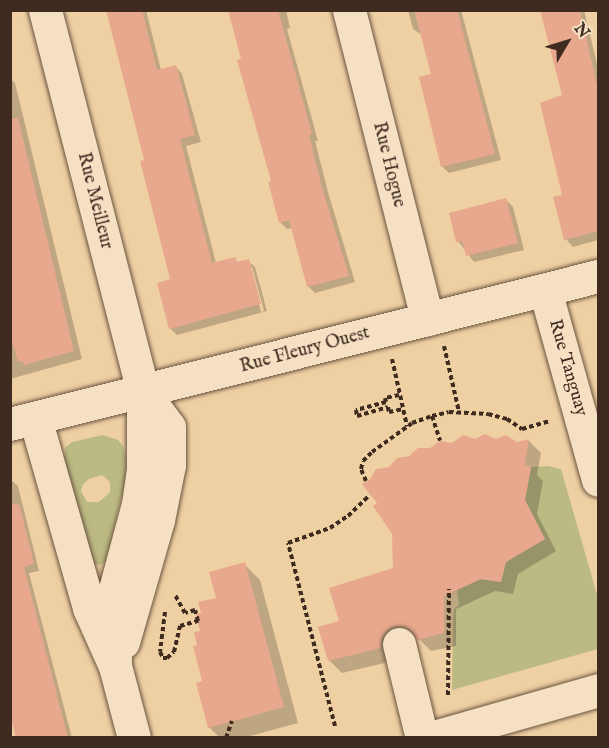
<!DOCTYPE html>
<style>
body{margin:0}
#map{position:relative;width:609px;height:748px;overflow:hidden;background:#efd0a3;font-family:"IM FELL English",serif}
div>[style]{position:absolute}
.green>*{inset:0;background:#bcba83}
.shadow>*{inset:0;background:#0003}
.building>*{inset:0;background:#e8a88d}
.path>*{height:4px;margin-top:-2px;transform-origin:0;background:repeating-linear-gradient(90deg,#3f2a20 0 4.5px,transparent 0 7.5px)}
.roads{filter:drop-shadow(0 0 2px #6b5441) drop-shadow(0 0 2px #6b5441)}
.minor>*{height:33px;margin:-16.5px;padding:0 16.5px;transform-origin:16.5px;border-radius:16.5px;background:#f5e0c3}
span{translate:-50% -50%;white-space:nowrap;text-align:center;line-height:1.15;-webkit-text-stroke:5px #f5e0c3;paint-order:stroke}
.street-label{font-size:18px;color:#3f2a20}
.frame{position:absolute;inset:0;border:12px solid #3f2a20;pointer-events:none}
.north{position:absolute;left:537px;top:12px;width:60px;height:60px;-webkit-text-stroke:4px #f5e0c3;paint-order:stroke;rotate:52deg;font-size:16px;font-weight:700;line-height:24px;text-align:center;color:#3f2a20}
.north::after{content:'';display:block;margin:auto;width:21px;height:27px;background:#3f2a20;clip-path:polygon(50% 0,100% 100%,50% 72%,0 100%)}
</style>
<div id="map">
<div class="green">
<div style="clip-path:polygon(evenodd,103px 435px,118px 440px,123px 446px,127px 462px,125px 482px,106px 561px,100px 565px,89px 562px,59px 457px,65px 455px,65px 448px,72px 442px,103px 435px,102px 475px,110px 482px,110px 492px,99px 502px,87px 502px,81px 491px,83px 484px,89px 479px,102px 475px)"></div>
<div style="clip-path:polygon(548px 466px,561px 469px,598px 598px,598px 649px,452px 690px,453px 621px,454px 609px,459px 605px,457px 589px,481px 579px,501px 582px,506px 562px,545px 539px,525px 500px,531px 467px)"></div>
</div>
<div class="shadow">
<div style="clip-path:polygon(evenodd,107px 10px,146px 10px,161px 70px,176px 67px,182px 74px,201px 142px,186px 146px,216px 263px,235px 259px,239px 263px,248px 261px,255px 267px,267px 311px,177px 335px,170px 328px,172px 280px,146px 161px,107px 10px,249px 267px,252px 267px,264px 311px,261px 312px,249px 267px)"></div>
<div style="clip-path:polygon(230px 10px,286px 10px,290px 28px,287px 29px,318px 141px,315px 141px,328px 192px,355px 282px,315px 293px,308px 286px,293px 228px,287px 229px,280px 222px,273px 183px)"></div>
<div style="clip-path:polygon(408px 10px,461px 10px,501px 160px,449px 173px,442px 166px,432px 75px,422px 35px,413px 29px)"></div>
<div style="clip-path:polygon(543px 10px,584px 10px,598px 68px,598px 240px,573px 247px,566px 239px,564px 196px,547px 100px,564px 96px)"></div>
<div style="clip-path:polygon(10px 78px,15px 83px,82px 359px,10px 379px)"></div>
<div style="clip-path:polygon(506px 200px,513px 207px,524px 250px,474px 262px,458px 241px)"></div>
<div style="clip-path:polygon(496px 440px,516px 443px,529px 441px,541px 453px,537px 475px,543px 481px,537px 514px,556px 551px,518px 574px,513px 594px,495px 591px,456px 609px,456px 646px,431px 651px,418px 638px,407px 638px,393px 661px,342px 673px,329px 660px,341px 622px,395px 569px,393px 534px,379px 503px,390px 468px,430px 450px,453px 444px)"></div>
<div style="clip-path:polygon(11px 480px,18px 486px,39px 571px,29px 573px,72px 738px,18px 738px,10px 709px)"></div>
<div style="clip-path:polygon(244px 564px,260px 580px,298px 723px,243px 738px,220px 738px,209px 727px,199px 647px,203px 614px)"></div>
</div>
<div class="building">
<div style="clip-path:polygon(106px 10px,142px 10px,157px 70px,176px 65px,195px 135px,180px 139px,212px 263px,235px 257px,237px 262px,249px 259px,261px 304px,169px 329px,157px 283px,170px 279px,140px 161px,144px 160px)"></div>
<div style="clip-path:polygon(228px 10px,278px 10px,312px 134px,309px 135px,321px 184px,349px 276px,307px 287px,289px 220px,279px 223px,268px 182px,271px 181px,237px 60px,241px 59px)"></div>
<div style="clip-path:polygon(414px 10px,457px 10px,495px 154px,441px 167px,419px 77px,431px 74px)"></div>
<div style="clip-path:polygon(540px 10px,580px 10px,598px 90px,598px 231px,564px 240px,553px 197px,562px 195px,540px 103px,562px 95px)"></div>
<div style="clip-path:polygon(18px 118px,74px 351px,24px 365px,23px 361px,18px 362px,10px 334px,10px 119px)"></div>
<div style="clip-path:polygon(506px 198px,518px 243px,466px 256px,462px 241px,456px 242px,449px 213px)"></div>
<div style="clip-path:polygon(485px 434px,496px 439px,506px 435px,517px 442px,529px 439px,525px 465px,531px 467px,525px 500px,545px 539px,506px 562px,501px 582px,481px 579px,444px 596px,444px 633px,417px 640px,413px 632px,405px 626px,394px 626px,387px 630px,381px 638px,381px 648px,328px 661px,318px 627px,339px 621px,329px 588px,393px 568px,392px 534px,373px 506px,377px 503px,362px 484px,370px 479px,376px 469px,389px 467px,397px 458px,409px 456px,418px 448px,430px 448px,440px 441px,452px 443px,463px 435px,475px 439px)"></div>
<div style="clip-path:polygon(19px 504px,34px 564px,24px 567px,68px 738px,16px 738px,10px 715px,10px 505px)"></div>
<div style="clip-path:polygon(245px 562px,284px 707px,208px 728px,196px 683px,202px 681px,193px 646px,197px 645px,194px 632px,200px 631px,196px 614px,201px 613px,198px 602px,216px 598px,209px 572px)"></div>
</div>
<div class="path">
<div style="left:444px;top:346px;width:68px;rotate:77.2deg"></div>
<div style="left:392px;top:359px;width:69px;rotate:77.4deg"></div>
<div style="left:399px;top:395px;width:14px;rotate:168deg"></div>
<div style="left:385px;top:398px;width:4px;rotate:76deg"></div>
<div style="left:386px;top:402px;width:31px;rotate:165deg"></div>
<div style="left:356px;top:410px;width:6px;rotate:81deg"></div>
<div style="left:357px;top:416px;width:32px;rotate:-16deg"></div>
<div style="left:388px;top:407px;width:5px;rotate:79deg"></div>
<div style="left:389px;top:412px;width:14px;rotate:-12deg"></div>
<div style="left:432px;top:416px;width:26px;rotate:72deg"></div>
<div style="left:366px;top:481px;width:13px;rotate:-113deg"></div>
<div style="left:361px;top:469px;width:8px;rotate:-76deg"></div>
<div style="left:363px;top:461px;width:13px;rotate:-45deg"></div>
<div style="left:372px;top:452px;width:49px;rotate:-35.9deg"></div>
<div style="left:412px;top:423px;width:21px;rotate:-19deg"></div>
<div style="left:432px;top:416px;width:17px;rotate:-13deg"></div>
<div style="left:449px;top:412px;width:39px;rotate:3deg"></div>
<div style="left:488px;top:414px;width:20px;rotate:15deg"></div>
<div style="left:507px;top:419px;width:18px;rotate:34deg"></div>
<div style="left:522px;top:429px;width:29px;rotate:-16deg"></div>
<div style="left:165px;top:612px;width:40px;rotate:97.1deg"></div>
<div style="left:160px;top:652px;width:7px;rotate:63deg"></div>
<div style="left:163px;top:658px;width:4px"></div>
<div style="left:167px;top:658px;width:9px;rotate:-41deg"></div>
<div style="left:174px;top:652px;width:27px;rotate:-77deg"></div>
<div style="left:180px;top:626px;width:19px;rotate:-16deg"></div>
<div style="left:198px;top:621px;width:11px;rotate:-105deg"></div>
<div style="left:195px;top:610px;width:10px;rotate:163deg"></div>
<div style="left:185px;top:613px;width:21px;rotate:-119deg"></div>
<div style="left:448px;top:695px;width:106px;rotate:-89.5deg"></div>
<div style="left:335px;top:726px;width:189px;rotate:-104.4deg"></div>
<div style="left:288px;top:543px;width:45px;rotate:-19.7deg"></div>
<div style="left:330px;top:528px;width:22px;rotate:-34deg"></div>
<div style="left:348px;top:516px;width:30px;rotate:-44deg"></div>
<div style="left:226px;top:738px;width:18px;rotate:-71deg"></div>
</div>
<div class="roads">
<div class="minor">
<div style="left:45px;top:10px;width:394px;rotate:75.6deg"></div>
<div style="left:143px;top:392px;width:77px;rotate:90deg"></div>
<div style="left:143px;top:469px;width:35px;rotate:98deg"></div>
<div style="left:138px;top:504px;width:92px;rotate:105.1deg"></div>
<div style="left:114px;top:593px;width:73px;rotate:89.2deg"></div>
<div style="left:349px;top:10px;width:319px;rotate:75.8deg"></div>
<div style="left:545px;top:290px;width:197px;rotate:74.4deg"></div>
<div style="left:35px;top:418px;width:198px;rotate:74.1deg"></div>
<div style="left:89px;top:608px;width:64px;rotate:65.9deg"></div>
<div style="left:115px;top:666px;width:74px;rotate:75.2deg"></div>
<div style="left:10px;top:424px;width:606px;rotate:-14.13deg"></div>
<div style="left:123px;top:642px;width:127px;rotate:-74deg"></div>
<div style="left:158px;top:520px;width:56px;rotate:-78.7deg"></div>
<div style="left:169px;top:465px;width:38px;rotate:-90deg"></div>
<div style="left:169px;top:427px;width:44px;rotate:-126.6deg"></div>
<div style="left:399px;top:644px;width:97px;rotate:76.3deg"></div>
<div style="left:430px;top:738px;width:175px;rotate:-15.9deg"></div>
</div>
</div>
<div class="street-label">
<span style="left:388px;top:165px;rotate:76deg">Rue Hogue</span>
<span style="left:94px;top:201px;rotate:76deg">Rue Meilleur</span>
<span style="left:305px;top:351px;rotate:-15deg">Rue Fleury Ouest</span>
<span style="left:567px;top:368px;rotate:74deg">Rue Tanguay</span>
</div>
<div class="frame"></div>
<div class="north">N</div>
</div>
